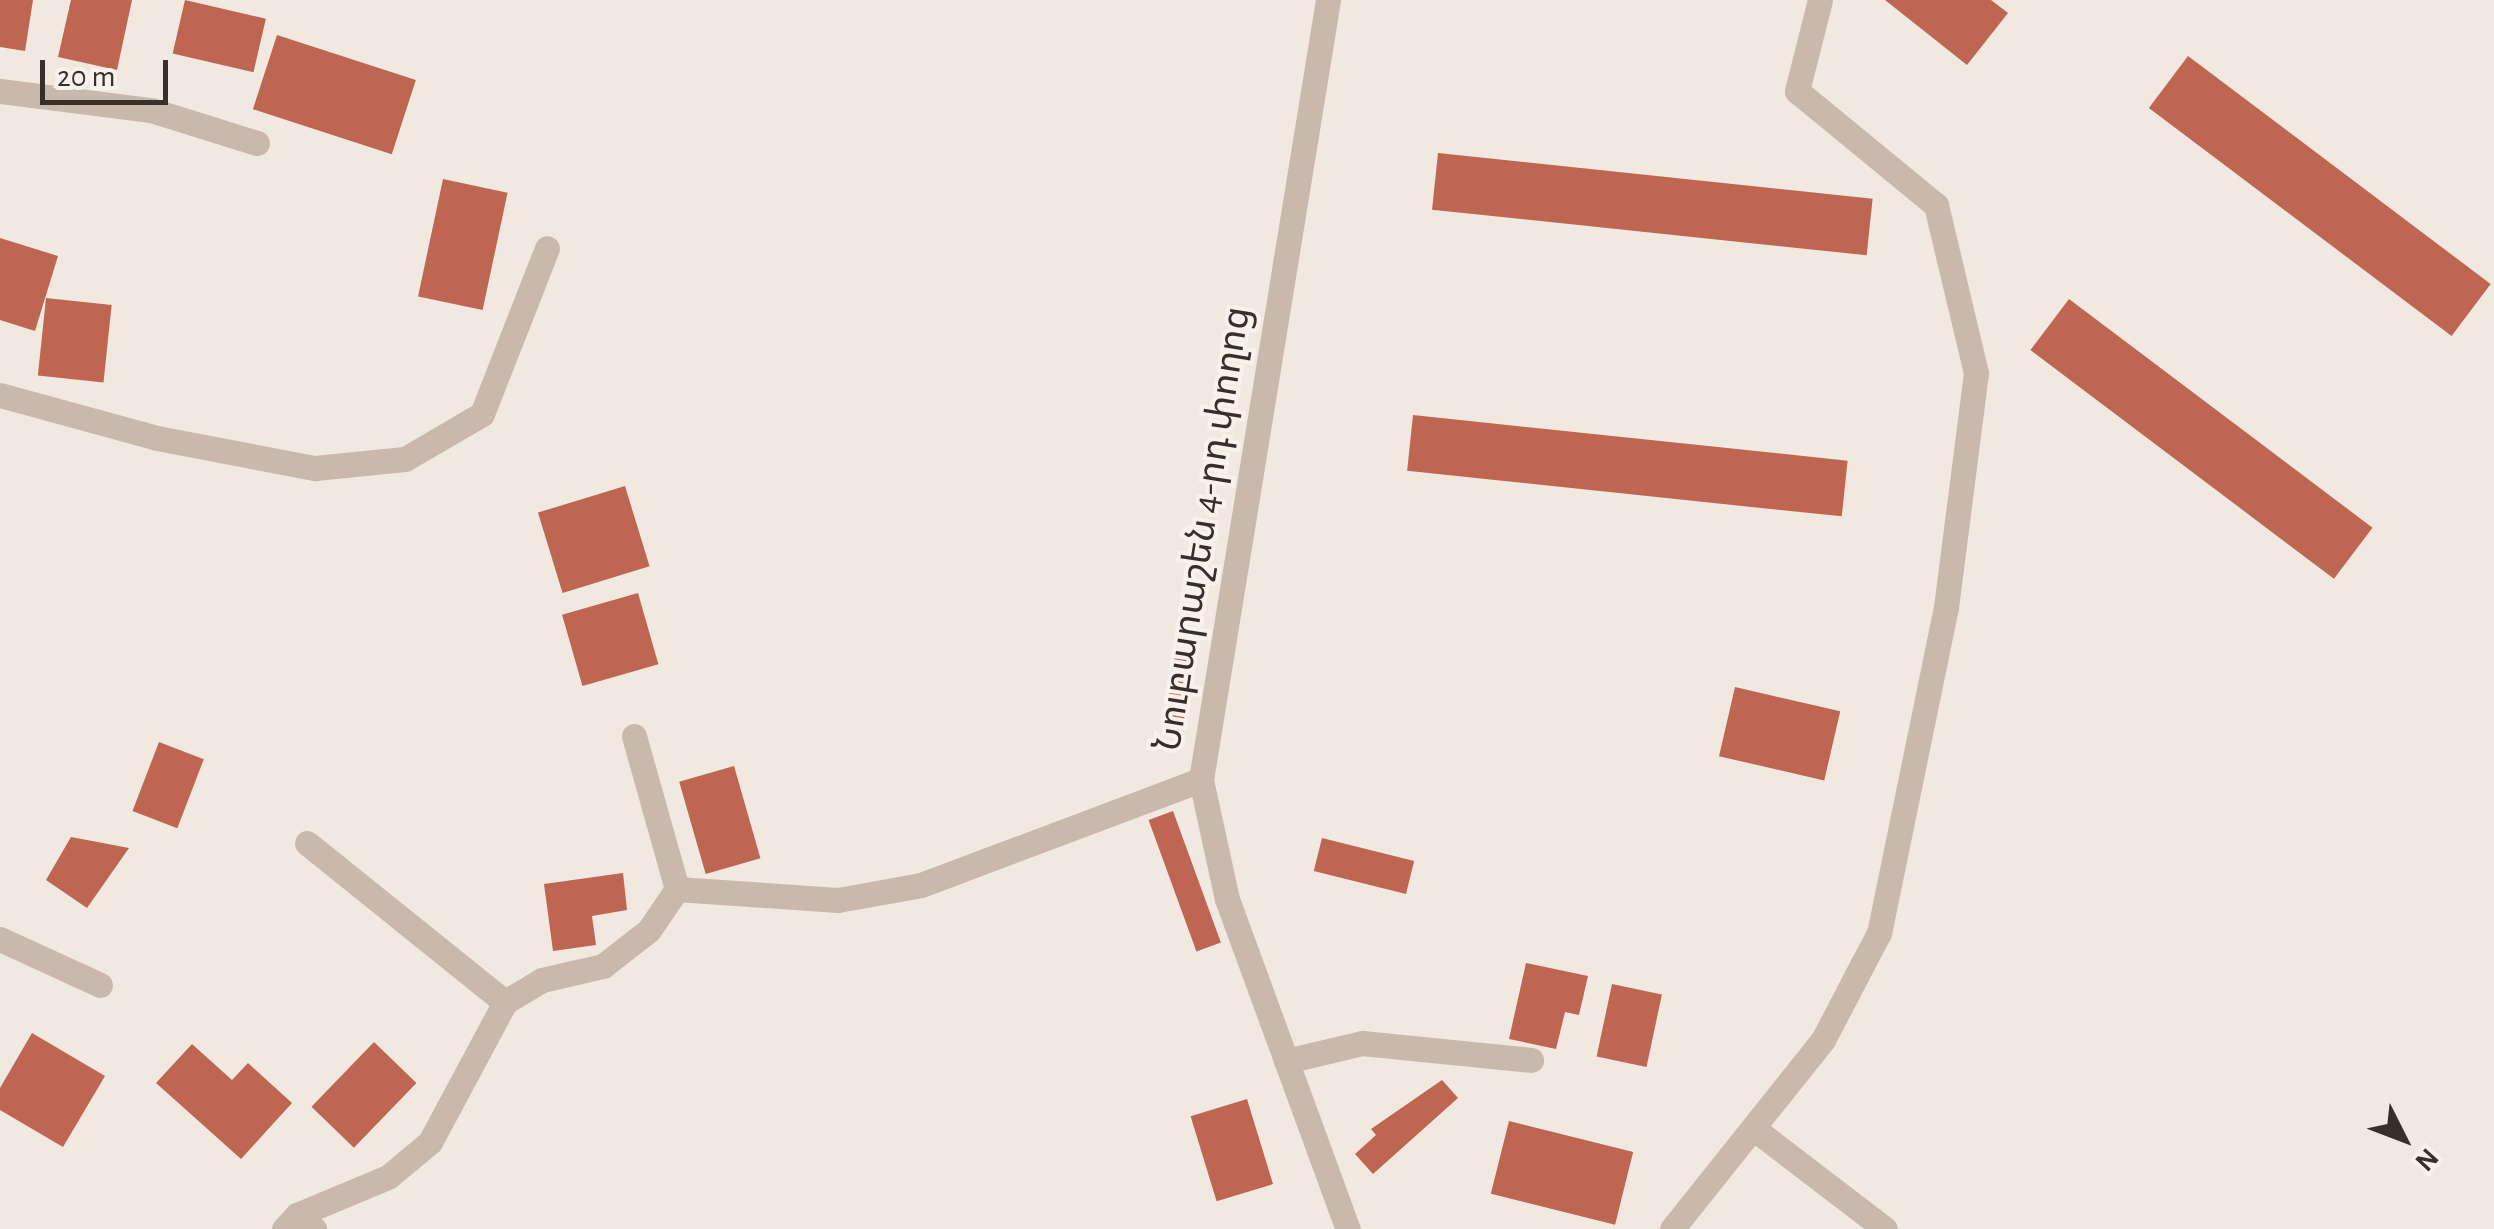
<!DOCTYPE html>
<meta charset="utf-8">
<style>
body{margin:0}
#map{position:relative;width:2494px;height:1229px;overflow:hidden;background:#f1e8e0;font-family:"Alegreya Sans","Noto Sans Armenian",sans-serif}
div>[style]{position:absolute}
.building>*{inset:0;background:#be6651;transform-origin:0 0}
.lane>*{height:25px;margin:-12.5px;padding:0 12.5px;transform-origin:12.5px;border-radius:12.5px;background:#c9b8ac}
.street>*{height:25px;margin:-12.5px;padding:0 12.5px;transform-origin:12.5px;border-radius:12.5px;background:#c9b8ac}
span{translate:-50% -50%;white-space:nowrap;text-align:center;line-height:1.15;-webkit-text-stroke:8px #f9f2ec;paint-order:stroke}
.street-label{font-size:38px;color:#382e2a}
.north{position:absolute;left:2354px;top:1089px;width:100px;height:100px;-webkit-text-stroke:8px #f9f2ec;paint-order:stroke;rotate:132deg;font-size:28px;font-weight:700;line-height:40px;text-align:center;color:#382e2a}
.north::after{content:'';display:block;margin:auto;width:35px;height:45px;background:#382e2a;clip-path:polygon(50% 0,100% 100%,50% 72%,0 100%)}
.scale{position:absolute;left:40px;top:60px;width:128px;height:45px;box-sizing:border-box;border:5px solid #382e2a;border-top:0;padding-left:12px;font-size:30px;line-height:35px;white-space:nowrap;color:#382e2a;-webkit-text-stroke:8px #f9f2ec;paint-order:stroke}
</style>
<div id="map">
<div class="building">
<div style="clip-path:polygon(0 0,33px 0,25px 51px,0 47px)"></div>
<div style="clip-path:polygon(71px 0,132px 0,117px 70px,58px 57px)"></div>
<div style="left:185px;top:0;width:83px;height:55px;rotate:13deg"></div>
<div style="clip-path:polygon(1885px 0,1991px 0,2008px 13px,1967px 65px)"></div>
<div style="left:277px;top:35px;width:146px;height:78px;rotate:18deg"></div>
<div style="left:2188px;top:56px;width:379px;height:65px;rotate:37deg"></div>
<div style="left:1438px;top:153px;width:437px;height:57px;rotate:6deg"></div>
<div style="left:443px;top:179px;width:66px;height:120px;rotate:12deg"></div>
<div style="clip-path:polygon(0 238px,58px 256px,35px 331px,0 320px)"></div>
<div style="left:46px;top:298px;width:66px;height:78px;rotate:6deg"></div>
<div style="left:2069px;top:299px;width:380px;height:64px;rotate:37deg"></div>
<div style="left:1413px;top:415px;width:437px;height:56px;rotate:6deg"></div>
<div style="left:625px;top:486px;width:84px;height:91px;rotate:73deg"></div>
<div style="left:638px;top:593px;width:74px;height:79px;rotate:74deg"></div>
<div style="left:1175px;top:655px;width:19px;height:75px;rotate:9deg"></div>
<div style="left:1735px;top:687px;width:108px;height:71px;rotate:13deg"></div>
<div style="left:159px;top:742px;width:48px;height:74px;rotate:21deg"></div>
<div style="left:734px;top:766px;width:96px;height:57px;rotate:74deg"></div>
<div style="left:1173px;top:811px;width:140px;height:26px;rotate:70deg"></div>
<div style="clip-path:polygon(71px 837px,129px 848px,87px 908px,46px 880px)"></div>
<div style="left:1322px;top:838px;width:95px;height:34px;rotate:14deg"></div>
<div style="clip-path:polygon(623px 873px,627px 910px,592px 916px,596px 945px,553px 951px,544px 884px)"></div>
<div style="clip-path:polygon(1526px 963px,1588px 976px,1579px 1015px,1565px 1012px,1556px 1049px,1509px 1039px)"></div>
<div style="left:1612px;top:984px;width:51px;height:74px;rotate:12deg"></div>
<div style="clip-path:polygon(32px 1033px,105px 1076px,63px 1147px,0 1110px,0 1088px)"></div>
<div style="left:374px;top:1042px;width:59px;height:90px;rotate:44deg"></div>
<div style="clip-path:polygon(192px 1044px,232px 1080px,248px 1063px,292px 1103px,241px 1159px,156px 1083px)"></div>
<div style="clip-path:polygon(1442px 1080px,1458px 1098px,1373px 1174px,1355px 1154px,1376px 1135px,1371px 1129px)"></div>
<div style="left:1247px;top:1099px;width:89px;height:59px;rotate:73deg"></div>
<div style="left:1509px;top:1121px;width:128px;height:75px;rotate:14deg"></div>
</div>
<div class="lane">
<div style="left:1820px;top:0;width:94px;rotate:104.2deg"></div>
<div style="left:1797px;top:91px;width:180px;rotate:39.4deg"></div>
<div style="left:1936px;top:205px;width:173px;rotate:76.6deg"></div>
<div style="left:1976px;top:373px;width:236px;rotate:97.3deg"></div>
<div style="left:1946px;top:607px;width:333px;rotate:101.6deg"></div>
<div style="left:1879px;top:933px;width:36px;rotate:118deg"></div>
<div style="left:0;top:395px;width:163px;rotate:15.3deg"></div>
<div style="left:157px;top:438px;width:161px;rotate:10.8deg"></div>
<div style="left:315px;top:468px;width:90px;rotate:-5.7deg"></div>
<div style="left:405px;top:459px;width:89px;rotate:-30.3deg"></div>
<div style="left:482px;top:414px;width:178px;rotate:-68.6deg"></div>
<div style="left:1753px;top:1128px;width:166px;rotate:37.4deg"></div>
<div style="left:297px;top:1215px;width:22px;rotate:39deg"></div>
</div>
<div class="street">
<div style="left:1328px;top:0;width:790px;rotate:99.25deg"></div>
<div style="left:1201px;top:780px;width:122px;rotate:77.7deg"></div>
<div style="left:1227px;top:899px;width:351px;rotate:69.9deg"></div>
<div style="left:0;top:91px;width:152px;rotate:7.2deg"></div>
<div style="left:151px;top:110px;width:111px;rotate:17.3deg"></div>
<div style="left:307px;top:843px;width:254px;rotate:38.8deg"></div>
<div style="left:677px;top:889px;width:161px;rotate:3.9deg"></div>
<div style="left:838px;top:900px;width:84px;rotate:-10.2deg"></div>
<div style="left:921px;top:885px;width:299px;rotate:-20.6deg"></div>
<div style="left:0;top:939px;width:110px;rotate:24.7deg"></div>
<div style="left:1286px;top:1061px;width:78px;rotate:-13.3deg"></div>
<div style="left:1362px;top:1043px;width:170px;rotate:5.7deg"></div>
<div style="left:284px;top:1229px;width:19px;rotate:-47deg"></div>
<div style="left:297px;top:1215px;width:99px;rotate:-22.7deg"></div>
<div style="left:388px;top:1177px;width:55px;rotate:-39.8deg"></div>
<div style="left:430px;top:1142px;width:159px;rotate:-61.8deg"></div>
<div style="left:505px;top:1002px;width:43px;rotate:-30.7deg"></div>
<div style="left:542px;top:980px;width:63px;rotate:-12.9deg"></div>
<div style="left:603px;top:966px;width:58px;rotate:-38deg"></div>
<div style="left:649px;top:930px;width:50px;rotate:-55.7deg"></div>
<div style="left:677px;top:889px;width:159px;rotate:-105.7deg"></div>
<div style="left:1672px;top:1229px;width:242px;rotate:-51.4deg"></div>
<div style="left:1823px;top:1040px;width:85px;rotate:-62.5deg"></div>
</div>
<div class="street-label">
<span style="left:1204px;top:529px;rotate:-81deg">Նուբարաշեն 4-րդ փողոց</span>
</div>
<div class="north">N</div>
<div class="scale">20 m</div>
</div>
